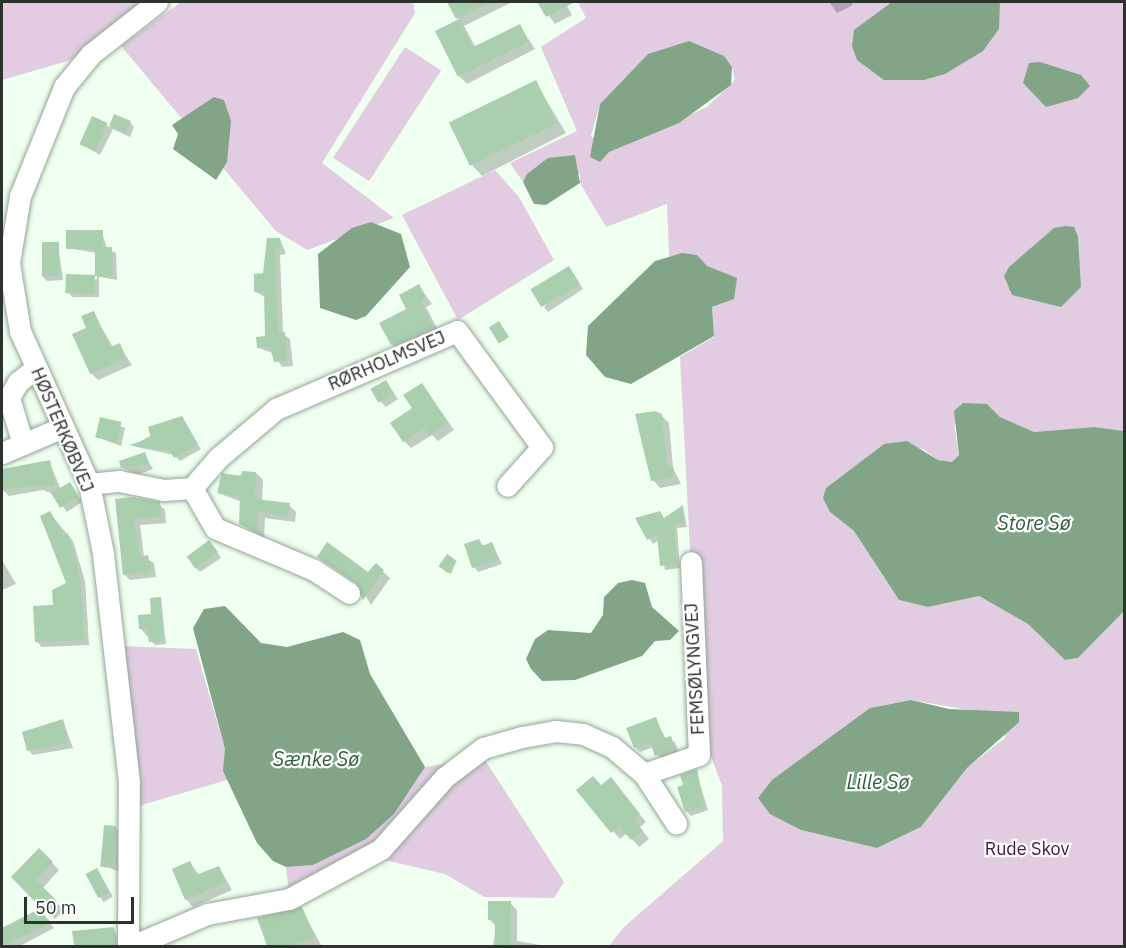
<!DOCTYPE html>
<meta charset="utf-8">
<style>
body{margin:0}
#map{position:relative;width:1126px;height:948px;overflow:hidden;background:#effff0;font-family:"IBM Plex Sans",sans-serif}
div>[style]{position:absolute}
.green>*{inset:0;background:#e1cce2;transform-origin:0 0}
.water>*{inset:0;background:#81a586}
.shadow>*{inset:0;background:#0003;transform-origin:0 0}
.building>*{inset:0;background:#aacfaf;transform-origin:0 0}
.roads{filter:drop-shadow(0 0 2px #93a695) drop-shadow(0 0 2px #93a695)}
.minor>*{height:21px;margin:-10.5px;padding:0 10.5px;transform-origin:10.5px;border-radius:10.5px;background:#fff}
span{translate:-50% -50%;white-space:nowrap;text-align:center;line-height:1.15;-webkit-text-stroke:4.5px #fff;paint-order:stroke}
.street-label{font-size:18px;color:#2c332d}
.park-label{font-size:18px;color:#3f1843}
.water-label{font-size:20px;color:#2a6036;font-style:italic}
.frame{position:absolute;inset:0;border:3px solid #2c332d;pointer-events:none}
.scale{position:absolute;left:24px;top:897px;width:110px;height:27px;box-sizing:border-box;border:3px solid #2c332d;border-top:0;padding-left:8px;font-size:18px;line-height:21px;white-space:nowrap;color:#2c332d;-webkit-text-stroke:4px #fff;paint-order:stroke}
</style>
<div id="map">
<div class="green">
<div style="clip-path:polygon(2px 2px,143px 2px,71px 60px,2px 80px)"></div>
<div style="clip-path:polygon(181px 2px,413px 2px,415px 13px,322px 163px,394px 218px,307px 250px,276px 231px,121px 46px)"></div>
<div style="clip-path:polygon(evenodd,578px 2px,1124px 2px,1124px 431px,1094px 427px,1034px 432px,1000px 417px,987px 404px,954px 425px,959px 455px,952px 462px,938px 460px,923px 449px,884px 444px,826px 488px,830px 512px,854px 531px,899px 600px,928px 607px,979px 596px,1028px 624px,1065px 660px,1078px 658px,1124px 611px,1124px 946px,609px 946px,624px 927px,723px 841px,722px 786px,699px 724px,680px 357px,714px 337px,712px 307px,734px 299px,697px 255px,669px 256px,667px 204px,606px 227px,580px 183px,580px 174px,527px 174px,523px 182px,510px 163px,577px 131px,541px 47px,586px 18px,578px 2px,648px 54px,732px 67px,735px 80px,707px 107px,609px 152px,591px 136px,600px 104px,648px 54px,578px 2px,911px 700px,969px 710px,1006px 737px,967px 768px,921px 827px,877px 848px,801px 830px,781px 816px,799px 761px,870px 708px,911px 700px)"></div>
<div style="left:405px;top:47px;width:43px;height:132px;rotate:33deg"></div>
<div style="clip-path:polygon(495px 170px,519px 197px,554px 260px,458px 320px,402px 215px)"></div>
<div style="clip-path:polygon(122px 646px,196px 649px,225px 749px,227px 780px,138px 806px)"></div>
<div style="clip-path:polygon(483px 757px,564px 882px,554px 898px,484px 897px,445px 874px,380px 859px,289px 893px,286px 867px,313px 865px,394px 813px,425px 767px)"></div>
</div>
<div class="water">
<div style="clip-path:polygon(892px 2px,1000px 2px,999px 29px,983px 51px,945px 74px,924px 80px,884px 80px,857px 60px,852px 46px,854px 30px)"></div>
<div style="clip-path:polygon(689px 41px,724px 56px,732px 67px,731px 85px,679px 123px,609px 152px,600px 162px,590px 157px,600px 104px,648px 54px)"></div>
<div style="clip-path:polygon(1040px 62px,1081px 75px,1090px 86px,1078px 98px,1046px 107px,1023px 83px,1029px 63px)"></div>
<div style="clip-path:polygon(214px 97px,224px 100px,231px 121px,227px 162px,216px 180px,173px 149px,178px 134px,172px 125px)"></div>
<div style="clip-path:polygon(575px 155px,580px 183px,546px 205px,534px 204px,523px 182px,527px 174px,548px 158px)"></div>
<div style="clip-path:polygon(371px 222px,401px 234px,410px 267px,366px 316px,356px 320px,320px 308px,318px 254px,352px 228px)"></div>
<div style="clip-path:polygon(1066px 226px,1074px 227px,1078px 237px,1081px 287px,1061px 307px,1012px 295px,1004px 276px,1009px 267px,1054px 228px)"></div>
<div style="clip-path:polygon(682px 253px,697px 255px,707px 266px,737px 278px,734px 299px,712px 307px,714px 336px,631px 384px,605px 377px,586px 355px,588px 326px,655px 261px)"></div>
<div style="clip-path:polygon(963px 403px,987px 404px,1000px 417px,1034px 432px,1094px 427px,1124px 431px,1124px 611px,1078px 658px,1065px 660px,1028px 624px,979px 596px,928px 607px,899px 600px,854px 531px,830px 512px,823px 498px,826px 488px,884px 444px,907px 441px,938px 460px,952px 462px,959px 455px,954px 411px)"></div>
<div style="clip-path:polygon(632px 580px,645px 583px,652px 607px,679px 631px,670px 640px,655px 641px,642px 656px,575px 680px,542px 681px,531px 669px,526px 659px,535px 639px,548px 630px,591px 633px,603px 615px,604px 597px,618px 583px)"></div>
<div style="clip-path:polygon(225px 606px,261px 643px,287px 647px,343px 632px,360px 640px,370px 674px,425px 767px,394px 814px,366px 839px,313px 865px,286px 867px,273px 861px,257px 843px,223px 771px,225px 749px,193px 628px,204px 609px)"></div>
<div style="clip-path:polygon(911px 700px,949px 709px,1019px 712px,1019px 722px,967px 768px,921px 827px,877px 848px,801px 830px,770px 814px,758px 798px,772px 780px,870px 708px)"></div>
</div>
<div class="shadow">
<div style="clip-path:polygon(449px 2px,512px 2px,464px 26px,476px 48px,520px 26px,535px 49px,467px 84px,459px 76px,459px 20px)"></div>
<div style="clip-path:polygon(539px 2px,565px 2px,572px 15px,555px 24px)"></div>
<div style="clip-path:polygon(829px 2px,851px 2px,853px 5px,837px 13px)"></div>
<div style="clip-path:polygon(535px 81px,566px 133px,482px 176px,472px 165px)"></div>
<div style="clip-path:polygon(93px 118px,110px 127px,130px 122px,134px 127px,130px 137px,113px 129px,100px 155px,81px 144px)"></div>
<div style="clip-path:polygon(102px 232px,107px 249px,116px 253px,117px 280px,99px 277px,99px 297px,72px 297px,68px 292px,97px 279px,97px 253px,67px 248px)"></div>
<div style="clip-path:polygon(280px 239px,286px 254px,280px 255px,283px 334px,290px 339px,293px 366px,282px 367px,273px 353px,258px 348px,267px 337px,265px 297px,256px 292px,264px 275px,268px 240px)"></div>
<div style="clip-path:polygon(58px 244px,63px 280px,47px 281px,42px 276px)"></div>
<div style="clip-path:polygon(573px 273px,583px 289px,548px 312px,544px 307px)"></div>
<div style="clip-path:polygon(419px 286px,432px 304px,426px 307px,440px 334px,399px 351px,392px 344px)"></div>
<div style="clip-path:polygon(93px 313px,113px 347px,119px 345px,132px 365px,98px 380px,91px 373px,88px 329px)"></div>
<div style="clip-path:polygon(386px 382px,398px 399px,386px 407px,381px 402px)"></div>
<div style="clip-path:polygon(422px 384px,454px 430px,438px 441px,432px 435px,411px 448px,404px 441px)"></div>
<div style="clip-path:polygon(661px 415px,669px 423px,673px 468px,681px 484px,660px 488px,653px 480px)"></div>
<div style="clip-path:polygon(181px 418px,201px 449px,180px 461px,174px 455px,132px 446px)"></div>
<div style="clip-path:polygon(101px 419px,125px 428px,121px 446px,97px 437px)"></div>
<div style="clip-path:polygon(144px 454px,153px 469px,137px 475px,123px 468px)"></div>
<div style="clip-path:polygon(49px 461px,61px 490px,70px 484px,82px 502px,67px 512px,53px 494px,43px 490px,9px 496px,2px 489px,2px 471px)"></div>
<div style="clip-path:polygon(256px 473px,263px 480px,262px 501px,289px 505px,296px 512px,295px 522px,265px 518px,264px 538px,240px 524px,242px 502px,218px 493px,220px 478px)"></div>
<div style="clip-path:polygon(117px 500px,159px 504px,165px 510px,166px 523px,140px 525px,144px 557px,154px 563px,156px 577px,130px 580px,124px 574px)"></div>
<div style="clip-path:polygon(683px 507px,687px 527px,677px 528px,680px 568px,665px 570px,659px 540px,653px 544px,637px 519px,659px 513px,665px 519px)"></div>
<div style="clip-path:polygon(49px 512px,73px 541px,85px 581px,89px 645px,42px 647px,36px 641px,68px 583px)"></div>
<div style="clip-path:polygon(479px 540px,484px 547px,492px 544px,502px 564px,478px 572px,474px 567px)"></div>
<div style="clip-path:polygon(214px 547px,221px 558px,200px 572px,195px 567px)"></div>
<div style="clip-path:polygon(319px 557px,369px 574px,376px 565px,390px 578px,371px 605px,359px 585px)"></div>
<div style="clip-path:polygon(2px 560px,16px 584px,2px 590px)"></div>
<div style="clip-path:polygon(456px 562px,451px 574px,440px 565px)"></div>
<div style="clip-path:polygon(161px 599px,166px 644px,155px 645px,141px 629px)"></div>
<div style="clip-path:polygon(655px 719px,666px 739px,675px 742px,679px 754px,661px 760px,654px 747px,640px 752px,635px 747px)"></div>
<div style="clip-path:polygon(63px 721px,73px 748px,33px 755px,28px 750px)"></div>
<div style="clip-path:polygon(696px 771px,708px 810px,691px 816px,686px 811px)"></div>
<div style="clip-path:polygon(618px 787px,646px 822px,640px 827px,649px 839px,639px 847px,627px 833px,620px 839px,578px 791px)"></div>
<div style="clip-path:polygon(115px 827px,120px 832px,120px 872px,104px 866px)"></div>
<div style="clip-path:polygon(39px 850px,59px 870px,42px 889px,64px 910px,55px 919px,13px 877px)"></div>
<div style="clip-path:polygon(190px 863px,200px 876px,219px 867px,232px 890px,193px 907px,186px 899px)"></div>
<div style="left:97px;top:870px;width:31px;height:11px;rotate:59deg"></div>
<div style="clip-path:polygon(510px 903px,517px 910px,517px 941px,546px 946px,493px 946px,496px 926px,489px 919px)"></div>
<div style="clip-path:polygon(301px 908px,321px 945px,269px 946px,259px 919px)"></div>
<div style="clip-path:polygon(39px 911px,54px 928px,20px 946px,2px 946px,2px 930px)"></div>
<div style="clip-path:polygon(114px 928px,120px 946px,76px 944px)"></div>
</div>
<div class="building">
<div style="clip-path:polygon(447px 2px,491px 2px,456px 19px)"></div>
<div style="clip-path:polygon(537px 2px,575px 2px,546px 17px)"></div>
<div style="clip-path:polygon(459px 19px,473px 47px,520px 24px,529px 42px,458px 77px,435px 31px)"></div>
<div style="left:536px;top:80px;width:48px;height:97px;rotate:64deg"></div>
<div style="left:114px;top:114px;width:18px;height:13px;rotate:22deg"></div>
<div style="left:92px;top:116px;width:17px;height:31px;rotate:24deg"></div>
<div style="clip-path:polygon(66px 230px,103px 230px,103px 247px,112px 247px,113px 276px,95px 276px,95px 249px,66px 249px)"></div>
<div style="clip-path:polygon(267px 238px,280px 238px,281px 249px,275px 249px,278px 333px,285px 332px,287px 361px,274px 362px,270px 347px,257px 348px,256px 337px,265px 336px,264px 292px,254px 292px,254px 274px,263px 273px)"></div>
<div style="left:59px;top:242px;width:34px;height:17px;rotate:90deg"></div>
<div style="left:569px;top:266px;width:21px;height:45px;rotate:59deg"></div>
<div style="left:66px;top:274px;width:29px;height:19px;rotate:2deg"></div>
<div style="clip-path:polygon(419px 284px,426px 297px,420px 300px,434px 327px,391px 345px,379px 323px,406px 309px,399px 295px)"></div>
<div style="clip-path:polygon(94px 311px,110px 347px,120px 343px,126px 358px,90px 374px,72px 334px,86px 328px,81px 316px)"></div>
<div style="left:499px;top:321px;width:19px;height:12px;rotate:58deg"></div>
<div style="left:386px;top:380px;width:16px;height:18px;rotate:60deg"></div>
<div style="clip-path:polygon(422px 383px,448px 422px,429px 435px,424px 428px,403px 442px,390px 423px,412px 408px,403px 395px)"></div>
<div style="clip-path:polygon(655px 411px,662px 414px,667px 467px,673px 466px,674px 477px,651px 481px,635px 414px)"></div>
<div style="clip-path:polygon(182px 416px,198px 444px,174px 458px,170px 451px,129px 445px,151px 438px,148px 427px)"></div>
<div style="left:100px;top:417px;width:22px;height:21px;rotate:13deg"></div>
<div style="clip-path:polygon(145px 452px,149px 464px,121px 468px,119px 461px)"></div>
<div style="clip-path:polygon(50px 460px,55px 485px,2px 489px,2px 469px)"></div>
<div style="clip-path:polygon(242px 471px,256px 472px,255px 499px,290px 503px,288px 516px,258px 512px,257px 532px,239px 524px,240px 496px,217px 493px,222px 473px,241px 476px)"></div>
<div style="left:70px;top:482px;width:17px;height:22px;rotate:59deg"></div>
<div style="clip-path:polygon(132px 497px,160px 502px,161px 517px,134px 519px,140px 557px,148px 555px,151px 571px,123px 575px,115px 499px)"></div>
<div style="clip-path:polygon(683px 505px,684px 523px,674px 524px,677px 565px,660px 566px,657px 535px,647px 540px,635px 518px,660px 511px,664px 518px)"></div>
<div style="clip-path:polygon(50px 511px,63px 535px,68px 533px,80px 574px,84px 640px,35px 642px,33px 606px,53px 605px,52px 590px,66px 583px,40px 516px)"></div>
<div style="clip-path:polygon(479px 539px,482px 546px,492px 542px,499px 559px,472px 568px,464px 544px)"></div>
<div style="left:209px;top:540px;width:15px;height:28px;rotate:53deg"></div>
<div style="clip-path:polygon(327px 542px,368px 572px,376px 563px,384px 570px,363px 600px,356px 583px,317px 557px)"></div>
<div style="left:447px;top:554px;width:12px;height:15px;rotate:35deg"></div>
<div style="clip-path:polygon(161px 597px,163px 641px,149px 642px,147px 629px,139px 629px,138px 615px,151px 614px,150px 598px)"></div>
<div style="clip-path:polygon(656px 717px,664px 738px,671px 736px,675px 749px,655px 756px,650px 742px,634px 748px,626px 728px)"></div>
<div style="clip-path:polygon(63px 719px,69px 743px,27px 751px,22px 732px)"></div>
<div style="clip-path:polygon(697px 769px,704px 806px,685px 812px,677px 787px,683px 785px,680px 775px)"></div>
<div style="clip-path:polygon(593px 776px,601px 785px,611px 777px,640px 814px,633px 819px,643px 831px,631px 840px,619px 826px,611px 833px,576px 790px)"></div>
<div style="left:104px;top:825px;width:12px;height:42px;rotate:5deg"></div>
<div style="clip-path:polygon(39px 848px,53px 862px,36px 880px,57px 901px,46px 913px,11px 877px)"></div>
<div style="clip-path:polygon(190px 861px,196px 875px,219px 866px,226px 882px,185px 900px,172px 869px)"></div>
<div style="left:97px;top:868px;width:27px;height:13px;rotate:62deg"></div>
<div style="clip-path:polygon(488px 901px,511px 901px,511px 946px,495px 946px,495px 920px,488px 920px)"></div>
<div style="clip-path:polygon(302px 907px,315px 937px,290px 946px,267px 946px,257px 918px)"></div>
<div style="clip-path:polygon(39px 909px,51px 923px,2px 946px,2px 928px)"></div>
<div style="clip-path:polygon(114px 927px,115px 946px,74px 945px,72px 931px)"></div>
</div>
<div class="roads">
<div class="minor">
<div style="left:23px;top:444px;width:48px;rotate:-106.9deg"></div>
<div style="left:9px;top:398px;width:18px;rotate:-61deg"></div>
<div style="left:18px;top:382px;width:23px;rotate:-38deg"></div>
<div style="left:2px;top:453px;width:66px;rotate:-23.1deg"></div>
<div style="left:89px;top:484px;width:30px;rotate:-6deg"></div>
<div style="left:119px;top:481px;width:46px;rotate:11.3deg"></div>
<div style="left:164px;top:490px;width:28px;rotate:-4deg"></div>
<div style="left:192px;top:488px;width:46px;rotate:60.1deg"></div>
<div style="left:215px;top:528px;width:108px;rotate:23deg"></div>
<div style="left:314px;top:570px;width:42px;rotate:33.3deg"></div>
<div style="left:192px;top:488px;width:40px;rotate:-49deg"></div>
<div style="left:218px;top:458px;width:76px;rotate:-40.2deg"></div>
<div style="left:276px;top:409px;width:197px;rotate:-23.3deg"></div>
<div style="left:457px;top:331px;width:144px;rotate:53.8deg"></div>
<div style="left:542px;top:447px;width:52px;rotate:131.9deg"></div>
<div style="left:644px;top:774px;width:58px;rotate:-19.1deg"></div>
<div style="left:699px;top:755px;width:193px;rotate:-92.4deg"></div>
<div style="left:128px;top:946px;width:164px;rotate:-89.7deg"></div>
<div style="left:129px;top:782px;width:230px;rotate:-96.5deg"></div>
<div style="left:103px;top:553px;width:70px;rotate:-101.5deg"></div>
<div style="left:89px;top:484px;width:168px;rotate:-114.3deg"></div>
<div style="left:20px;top:331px;width:69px;rotate:-99.2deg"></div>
<div style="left:9px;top:263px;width:68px;rotate:-80.7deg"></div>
<div style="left:20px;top:196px;width:118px;rotate:-68deg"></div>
<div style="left:64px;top:87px;width:43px;rotate:-50.7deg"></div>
<div style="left:91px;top:54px;width:84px;rotate:-38.2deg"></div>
<div style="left:132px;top:946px;width:82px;rotate:-23.1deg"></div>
<div style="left:207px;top:914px;width:83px;rotate:-10.4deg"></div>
<div style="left:289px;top:899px;width:105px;rotate:-28.5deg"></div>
<div style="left:381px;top:849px;width:96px;rotate:-48.4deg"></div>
<div style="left:445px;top:777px;width:48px;rotate:-37.3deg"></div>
<div style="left:483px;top:748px;width:41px;rotate:-15.8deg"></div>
<div style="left:522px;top:737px;width:34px;rotate:-10deg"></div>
<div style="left:555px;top:731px;width:28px;rotate:6deg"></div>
<div style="left:583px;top:734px;width:32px;rotate:24deg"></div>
<div style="left:612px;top:747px;width:42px;rotate:40.2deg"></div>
<div style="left:644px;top:774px;width:59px;rotate:56.9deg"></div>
</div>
</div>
<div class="street-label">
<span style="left:387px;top:361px;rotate:-23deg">RØRHOLMSVEJ</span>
<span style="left:62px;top:430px;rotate:67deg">HØSTERKØBVEJ</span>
<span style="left:695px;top:669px;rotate:-93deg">FEMSØLYNGVEJ</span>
</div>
<div class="park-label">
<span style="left:1027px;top:849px">Rude Skov</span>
</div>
<div class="water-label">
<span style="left:1034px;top:522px">Store Sø</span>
<span style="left:316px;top:758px">Sænke Sø</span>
<span style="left:878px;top:781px">Lille Sø</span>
</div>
<div class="frame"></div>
<div class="scale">50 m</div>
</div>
